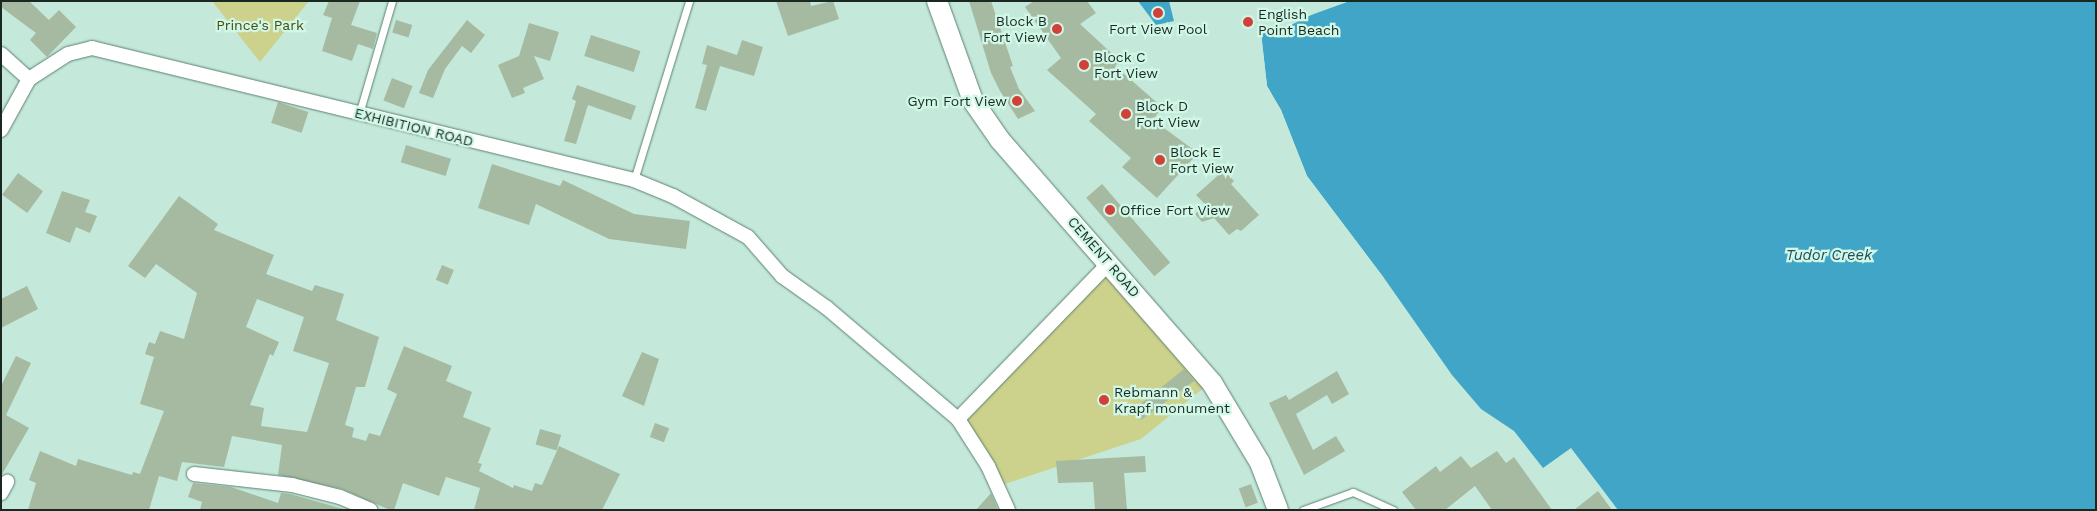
<!DOCTYPE html>
<style>
body{margin:0}
#map{position:relative;width:2097px;height:511px;overflow:hidden;background:#c4e9da;font-family:"Work Sans",sans-serif}
div>[style]{position:absolute}
.green>*{inset:0;background:#ccd18b}
.water>*{inset:0;background:#40a5c7}
.pier>*{inset:0;background:#c4e9da}
.building>*{inset:0;background:#a5baa0;transform-origin:0 0}
.roads{filter:drop-shadow(0 0 1px #5d8072) drop-shadow(0 0 1px #5d8072)}
.service>*{height:7px;margin:-3.5px;padding:0 3.5px;transform-origin:3.5px;border-radius:3.5px;background:#fff}
.minor>*{height:14px;margin:-7px;padding:0 7px;transform-origin:7px;border-radius:7px;background:#fff}
.secondary>*{height:20px;margin:-10px;padding:0 10px;transform-origin:10px;border-radius:10px;background:#fff}
.dots>*{width:14px;height:14px;translate:-50% -50%;box-sizing:border-box;border:2px solid #d1f7e7;border-radius:50%}
span{translate:-50% -50%;white-space:nowrap;text-align:center;line-height:1.15;-webkit-text-stroke:4.5px #d1f7e7;paint-order:stroke}
.poi-label{font-size:14px;color:#1a2822}
.left{translate:0 -50%;text-align:left}
.right{translate:-100% -50%;text-align:right}
.park-label{font-size:14px;color:#4a4d0f}
.street-label{font-size:14px;color:#1a2822}
.water-label{font-size:15px;color:#224d5c;font-style:italic}
.frame{position:absolute;inset:0;border:2px solid #1a2822;pointer-events:none}
</style>
<div id="map">
<div class="green">
<div style="clip-path:polygon(212px 1px,309px 1px,260px 62px)"></div>
<div style="clip-path:polygon(1112px 266px,1205px 387px,1141px 439px,1005px 484px,958px 419px)"></div>
</div>
<div class="water">
<div style="clip-path:polygon(1138px 1px,1169px 1px,1174px 21px,1156px 25px)"></div>
<div style="clip-path:polygon(1327px 1px,2096px 1px,2096px 510px,1618px 510px,1571px 448px,1543px 468px,1514px 431px,1481px 409px,1452px 375px,1384px 278px,1307px 176px,1281px 110px,1267px 86px,1261px 32px,1293px 24px,1327px 7px)"></div>
</div>
<div class="pier">
<div style="clip-path:polygon(1324px 1px,1350px 1px,1261px 33px,1267px 86px,1281px 110px,1307px 176px,1384px 278px,1383px 279px,1305px 178px,1278px 111px,1264px 86px,1259px 31px,1292px 22px,1325px 6px)"></div>
</div>
<div class="building">
<div style="clip-path:polygon(1px 1px,29px 1px,49px 20px,59px 10px,76px 27px,47px 57px,30px 40px,36px 33px,1px 7px)"></div>
<div style="clip-path:polygon(329px 1px,360px 1px,351px 25px,377px 33px,373px 49px,358px 44px,352px 61px,322px 51px,332px 18px,323px 15px)"></div>
<div style="clip-path:polygon(776px 1px,810px 1px,811px 6px,833px 1px,839px 19px,788px 36px)"></div>
<div style="clip-path:polygon(969px 1px,991px 1px,1013px 66px,1010px 67px,1019px 89px,1035px 111px,1018px 119px,1000px 91px,991px 73px)"></div>
<div style="clip-path:polygon(1034px 1px,1087px 1px,1096px 13px,1080px 24px,1120px 61px,1115px 66px,1162px 107px,1153px 120px,1198px 153px,1157px 198px,1122px 167px,1131px 158px,1089px 121px,1096px 114px,1047px 70px,1061px 58px,1025px 7px)"></div>
<div style="left:396px;top:20px;width:17px;height:13px;rotate:17deg"></div>
<div style="clip-path:polygon(467px 20px,485px 35px,471px 53px,462px 46px,445px 69px,433px 98px,419px 93px,428px 70px)"></div>
<div style="clip-path:polygon(529px 23px,559px 32px,550px 61px,534px 56px,544px 79px,523px 88px,525px 93px,512px 98px,498px 65px,519px 56px)"></div>
<div style="left:591px;top:35px;width:52px;height:22px;rotate:18deg"></div>
<div style="clip-path:polygon(742px 40px,763px 47px,754px 76px,720px 66px,706px 111px,695px 108px,707px 65px,702px 64px,707px 45px,737px 55px)"></div>
<div style="left:392px;top:78px;width:22px;height:24px;rotate:21deg"></div>
<div style="clip-path:polygon(577px 85px,636px 106px,631px 120px,588px 105px,576px 144px,564px 141px,576px 101px,572px 99px)"></div>
<div style="left:278px;top:102px;width:32px;height:22px;rotate:18deg"></div>
<div style="left:406px;top:145px;width:47px;height:18px;rotate:17deg"></div>
<div style="clip-path:polygon(492px 164px,560px 186px,563px 180px,634px 214px,690px 221px,686px 249px,609px 239px,536px 204px,529px 225px,478px 208px)"></div>
<div style="clip-path:polygon(1224px 170px,1234px 181px,1231px 184px,1259px 215px,1241px 231px,1237px 229px,1229px 235px,1214px 218px,1202px 222px,1195px 214px,1205px 204px,1196px 195px)"></div>
<div style="left:18px;top:173px;width:31px;height:27px;rotate:36deg"></div>
<div style="left:1102px;top:184px;width:104px;height:21px;rotate:49deg"></div>
<div style="clip-path:polygon(62px 191px,90px 200px,85px 212px,97px 216px,90px 233px,76px 227px,70px 243px,46px 233px)"></div>
<div style="clip-path:polygon(evenodd,179px 196px,218px 224px,214px 230px,274px 255px,266px 274px,312px 291px,315px 285px,344px 294px,336px 320px,379px 337px,365px 387px,356px 387px,345px 425px,354px 428px,352px 437px,366px 441px,369px 433px,380px 436px,397px 394px,387px 389px,404px 346px,452px 366px,446px 381px,472px 392px,463px 417px,491px 428px,478px 463px,482px 464px,479px 471px,513px 488px,514px 485px,532px 491px,535px 483px,542px 485px,559px 446px,620px 474px,602px 510px,474px 510px,480px 488px,446px 477px,439px 496px,403px 483px,394px 510px,390px 510px,342px 489px,278px 475px,282px 445px,232px 436px,224px 467px,182px 462px,177px 481px,159px 476px,149px 510px,28px 510px,36px 483px,29px 480px,40px 451px,76px 466px,78px 459px,132px 475px,133px 472px,140px 474px,164px 411px,140px 404px,154px 357px,145px 354px,149px 342px,155px 344px,160px 331px,184px 339px,197px 293px,156px 264px,145px 278px,128px 266px,179px 196px,257px 299px,304px 317px,293px 351px,329px 363px,307px 432px,261px 426px,264px 408px,250px 405px,270px 354px,273px 356px,279px 342px,246px 327px,257px 299px)"></div>
<div style="left:442px;top:265px;width:13px;height:16px;rotate:23deg"></div>
<div style="clip-path:polygon(27px 286px,38px 309px,1px 328px,1px 299px)"></div>
<div style="clip-path:polygon(642px 352px,659px 359px,644px 406px,622px 396px)"></div>
<div style="clip-path:polygon(16px 356px,31px 363px,6px 415px,29px 428px,1px 476px,1px 386px)"></div>
<div style="clip-path:polygon(1184px 369px,1194px 381px,1141px 420px,1133px 410px)"></div>
<div style="clip-path:polygon(1337px 371px,1349px 394px,1332px 404px,1327px 395px,1296px 414px,1313px 450px,1336px 436px,1345px 451px,1304px 475px,1269px 403px,1286px 395px,1289px 400px)"></div>
<div style="left:655px;top:423px;width:15px;height:15px;rotate:20deg"></div>
<div style="left:540px;top:429px;width:22px;height:16px;rotate:16deg"></div>
<div style="clip-path:polygon(1497px 451px,1506px 463px,1514px 457px,1552px 510px,1492px 510px,1475px 486px,1445px 510px,1416px 510px,1402px 492px,1436px 466px,1440px 472px,1461px 456px,1471px 468px)"></div>
<div style="clip-path:polygon(1145px 456px,1146px 472px,1124px 473px,1127px 510px,1095px 510px,1093px 482px,1058px 483px,1056px 461px)"></div>
<div style="clip-path:polygon(193px 483px,231px 487px,278px 503px,281px 493px,290px 494px,347px 510px,200px 510px,202px 502px,188px 497px)"></div>
<div style="left:1251px;top:484px;width:20px;height:13px;rotate:70deg"></div>
<div style="clip-path:polygon(1598px 491px,1612px 510px,1574px 510px)"></div>
<div style="clip-path:polygon(991px 493px,998px 510px,976px 510px)"></div>
</div>
<div class="roads">
<div class="service">
<div style="left:359px;top:114px;width:118px;rotate:-73.7deg"></div>
<div style="left:634px;top:180px;width:187px;rotate:-72.9deg"></div>
<div style="left:1303px;top:510px;width:53px;rotate:-19.8deg"></div>
<div style="left:1353px;top:492px;width:44px;rotate:24.2deg"></div>
</div>
<div class="minor">
<div style="left:1px;top:54px;width:38px;rotate:42deg"></div>
<div style="left:1px;top:130px;width:58px;rotate:-61.2deg"></div>
<div style="left:29px;top:79px;width:46px;rotate:-32.7deg"></div>
<div style="left:68px;top:54px;width:25px;rotate:-14deg"></div>
<div style="left:92px;top:48px;width:558px;rotate:13.69deg"></div>
<div style="left:634px;top:180px;width:42px;rotate:22.3deg"></div>
<div style="left:673px;top:196px;width:85px;rotate:28.7deg"></div>
<div style="left:748px;top:237px;width:52px;rotate:48.9deg"></div>
<div style="left:782px;top:276px;width:55px;rotate:35.4deg"></div>
<div style="left:827px;top:308px;width:172px;rotate:40.3deg"></div>
<div style="left:194px;top:474px;width:99px;rotate:6.4deg"></div>
<div style="left:292px;top:485px;width:49px;rotate:14deg"></div>
<div style="left:340px;top:497px;width:33px;rotate:23deg"></div>
<div style="left:1px;top:493px;width:13px;rotate:-61deg"></div>
<div style="left:1008px;top:510px;width:48px;rotate:-114.4deg"></div>
<div style="left:988px;top:466px;width:56px;rotate:-122.6deg"></div>
<div style="left:958px;top:419px;width:217px;rotate:-45.9deg"></div>
</div>
<div class="secondary">
<div style="left:937px;top:1px;width:106px;rotate:70.2deg"></div>
<div style="left:973px;top:101px;width:47px;rotate:55.3deg"></div>
<div style="left:1000px;top:140px;width:322px;rotate:48.9deg"></div>
<div style="left:1212px;top:383px;width:93px;rotate:59deg"></div>
<div style="left:1260px;top:463px;width:50px;rotate:69deg"></div>
</div>
</div>
<div class="dots">
<div style="left:1158px;top:13px;background:#d0413a"></div>
<div style="left:1248px;top:22px;background:#d0413a"></div>
<div style="left:1057px;top:29px;background:#d0413a"></div>
<div style="left:1084px;top:65px;background:#d0413a"></div>
<div style="left:1017px;top:101px;background:#d0413a"></div>
<div style="left:1126px;top:114px;background:#d0413a"></div>
<div style="left:1160px;top:160px;background:#d0413a"></div>
<div style="left:1110px;top:210px;background:#d0413a"></div>
<div style="left:1104px;top:400px;background:#d0413a"></div>
</div>
<div class="poi-label">
<span class="left" style="left:1258px;top:22px">English<br>Point Beach</span>
<span class="right" style="left:1047px;top:29px">Block B<br>Fort View</span>
<span style="left:1158px;top:29px">Fort View Pool</span>
<span class="left" style="left:1094px;top:65px">Block C<br>Fort View</span>
<span class="right" style="left:1007px;top:101px">Gym Fort View</span>
<span class="left" style="left:1136px;top:114px">Block D<br>Fort View</span>
<span class="left" style="left:1170px;top:160px">Block E<br>Fort View</span>
<span class="left" style="left:1120px;top:210px">Office Fort View</span>
<span class="left" style="left:1114px;top:400px">Rebmann &amp;<br>Krapf monument</span>
</div>
<div class="park-label">
<span style="left:260px;top:25px">Prince's Park</span>
</div>
<div class="street-label">
<span style="left:414px;top:127px;rotate:14deg">EXHIBITION ROAD</span>
<span style="left:1104px;top:257px;rotate:49deg">CEMENT ROAD</span>
</div>
<div class="water-label">
<span style="left:1829px;top:256px">Tudor Creek</span>
</div>
<div class="frame"></div>
</div>
